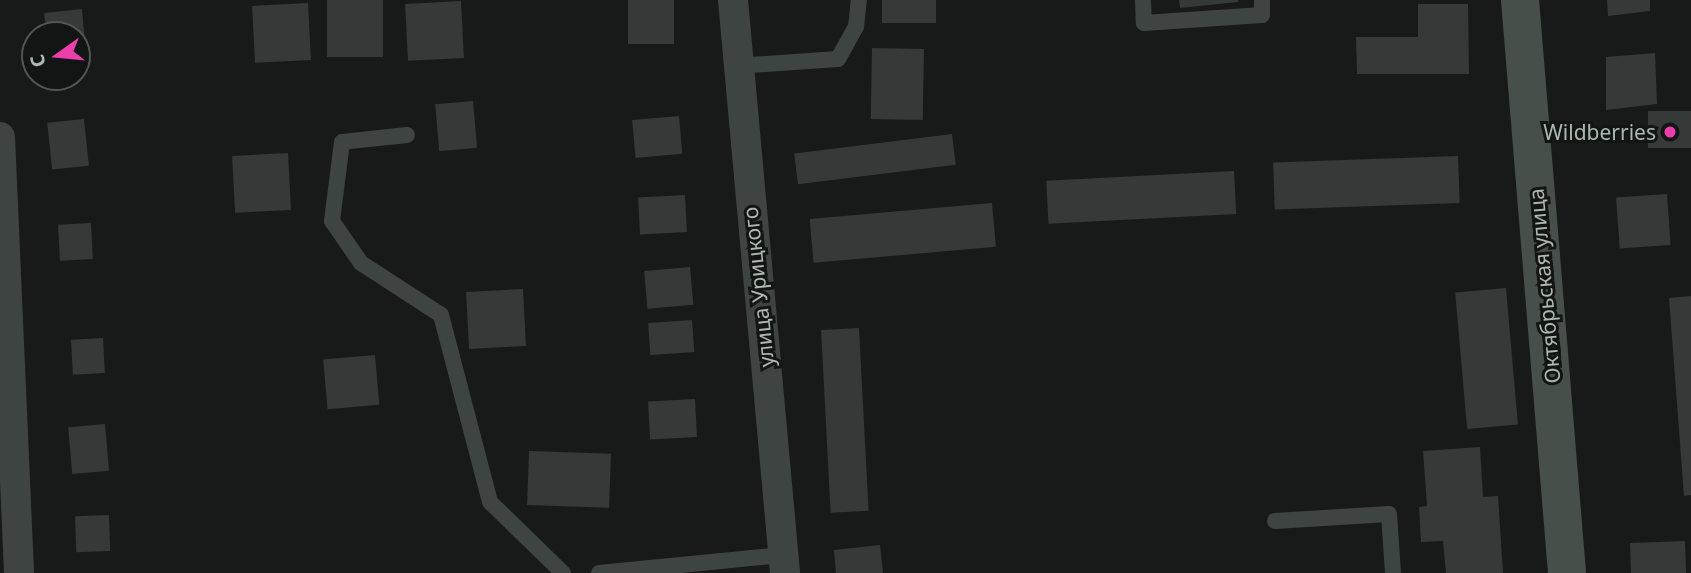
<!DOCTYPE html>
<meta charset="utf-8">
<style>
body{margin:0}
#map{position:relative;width:1691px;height:573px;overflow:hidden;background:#181a1a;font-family:"Noto Sans",sans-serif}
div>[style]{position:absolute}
.building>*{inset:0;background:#353938;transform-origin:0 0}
.lane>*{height:16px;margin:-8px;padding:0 8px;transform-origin:8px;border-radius:8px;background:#3e4442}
.street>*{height:30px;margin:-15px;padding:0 15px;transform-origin:15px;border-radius:15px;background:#3e4442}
.secondary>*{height:38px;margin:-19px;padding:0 19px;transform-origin:19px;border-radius:19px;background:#474f4b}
.dots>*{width:19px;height:19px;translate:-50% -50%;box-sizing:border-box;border:4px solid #131515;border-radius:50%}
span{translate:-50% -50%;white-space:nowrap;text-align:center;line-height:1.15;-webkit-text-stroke:6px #131515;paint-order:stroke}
.poi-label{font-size:21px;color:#abbab1}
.right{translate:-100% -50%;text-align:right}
.street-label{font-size:21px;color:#abbab1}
.north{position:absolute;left:21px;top:21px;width:70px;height:70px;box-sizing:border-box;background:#131515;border:2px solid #505753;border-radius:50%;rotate:255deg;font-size:19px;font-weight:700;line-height:28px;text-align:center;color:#abbab1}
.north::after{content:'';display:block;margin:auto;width:24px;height:32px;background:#ec3fac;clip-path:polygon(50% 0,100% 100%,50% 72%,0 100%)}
</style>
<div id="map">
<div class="building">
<div style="left:327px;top:0;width:56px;height:57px"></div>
<div style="left:628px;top:0;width:46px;height:44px"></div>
<div style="left:882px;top:0;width:54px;height:23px"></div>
<div style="clip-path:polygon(1179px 0,1238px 0,1238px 2px,1180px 8px)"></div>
<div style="clip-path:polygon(1607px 0,1650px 0,1650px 11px,1608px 16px)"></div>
<div style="left:461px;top:1px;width:57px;height:56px;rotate:87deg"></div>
<div style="left:308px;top:3px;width:57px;height:56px;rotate:87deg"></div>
<div style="clip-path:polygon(1418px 4px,1468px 4px,1469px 74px,1357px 74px,1356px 37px,1418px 37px)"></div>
<div style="clip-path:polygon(82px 9px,86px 56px,77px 57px,77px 35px,47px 35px,44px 13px)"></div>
<div style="left:872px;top:48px;width:52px;height:71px;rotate:1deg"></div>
<div style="clip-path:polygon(1655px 53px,1657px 104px,1606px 110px,1606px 57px)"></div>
<div style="left:473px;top:101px;width:47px;height:38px;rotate:85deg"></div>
<div style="left:1691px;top:111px;width:37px;height:43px;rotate:90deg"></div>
<div style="left:679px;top:116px;width:38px;height:47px;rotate:85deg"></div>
<div style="left:84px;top:119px;width:47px;height:37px;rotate:84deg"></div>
<div style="left:952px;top:134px;width:31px;height:159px;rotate:83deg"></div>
<div style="left:288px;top:153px;width:57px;height:56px;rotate:87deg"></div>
<div style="left:1458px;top:156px;width:47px;height:185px;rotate:88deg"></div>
<div style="left:1234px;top:171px;width:43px;height:188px;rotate:87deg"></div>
<div style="left:1667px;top:194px;width:51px;height:51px;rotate:86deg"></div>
<div style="left:685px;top:195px;width:37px;height:47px;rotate:87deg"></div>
<div style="left:992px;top:203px;width:44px;height:183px;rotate:85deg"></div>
<div style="left:91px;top:223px;width:36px;height:33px;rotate:87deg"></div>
<div style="left:690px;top:267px;width:38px;height:46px;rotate:85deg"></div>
<div style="left:1506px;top:288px;width:137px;height:51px;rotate:85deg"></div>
<div style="left:523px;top:289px;width:57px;height:57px;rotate:87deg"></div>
<div style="clip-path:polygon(1691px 296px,1691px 495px,1684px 496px,1669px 298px)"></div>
<div style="left:692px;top:320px;width:32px;height:44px;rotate:86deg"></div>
<div style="left:859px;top:328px;width:183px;height:38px;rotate:87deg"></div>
<div style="left:103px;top:338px;width:35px;height:32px;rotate:87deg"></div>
<div style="left:375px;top:355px;width:50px;height:52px;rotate:85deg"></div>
<div style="left:695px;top:399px;width:38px;height:47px;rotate:87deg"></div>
<div style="left:105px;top:424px;width:47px;height:37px;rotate:85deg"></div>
<div style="clip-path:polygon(1480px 447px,1483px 497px,1498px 496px,1503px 573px,1446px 573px,1443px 541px,1421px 542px,1419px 507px,1427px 506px,1423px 451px)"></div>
<div style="left:529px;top:451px;width:82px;height:54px;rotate:2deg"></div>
<div style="left:109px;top:515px;width:36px;height:34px;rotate:88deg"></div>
<div style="left:1685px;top:541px;width:32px;height:55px;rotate:88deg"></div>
<div style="clip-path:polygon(880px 545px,883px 573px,836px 573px,834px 550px)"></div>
</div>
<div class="lane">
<div style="left:1143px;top:0;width:23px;rotate:88deg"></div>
<div style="left:1144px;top:23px;width:118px;rotate:-3.9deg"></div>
<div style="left:1262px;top:15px;width:15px;rotate:-90deg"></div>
<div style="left:736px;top:66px;width:102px;rotate:-3.9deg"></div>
<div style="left:838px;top:59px;width:37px;rotate:-61deg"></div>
<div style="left:856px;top:27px;width:27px;rotate:-84deg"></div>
<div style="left:407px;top:135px;width:65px;rotate:173.9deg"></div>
<div style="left:342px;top:142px;width:80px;rotate:97.2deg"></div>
<div style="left:332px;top:221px;width:51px;rotate:55.4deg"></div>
<div style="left:361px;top:263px;width:95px;rotate:33deg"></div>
<div style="left:441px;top:315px;width:193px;rotate:75.3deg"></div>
<div style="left:490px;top:502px;width:102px;rotate:44.2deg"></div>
<div style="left:1275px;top:521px;width:114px;rotate:-3.5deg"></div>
<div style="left:1389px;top:514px;width:59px;rotate:86.1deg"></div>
<div style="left:599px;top:573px;width:186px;rotate:-5.6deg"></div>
</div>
<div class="street">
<div style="left:733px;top:0;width:575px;rotate:84.81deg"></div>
<div style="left:0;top:137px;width:436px;rotate:87.5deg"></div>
</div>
<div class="secondary">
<div style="left:1520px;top:0;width:575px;rotate:85.31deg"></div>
</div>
<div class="dots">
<div style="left:1670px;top:132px;background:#ec3fac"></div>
</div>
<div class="poi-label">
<span class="right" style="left:1656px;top:132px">Wildberries</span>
</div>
<div class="street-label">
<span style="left:1544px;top:286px;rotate:-95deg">Октябрьская улица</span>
<span style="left:758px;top:287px;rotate:-96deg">улица Урицкого</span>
</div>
<div class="north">С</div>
</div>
